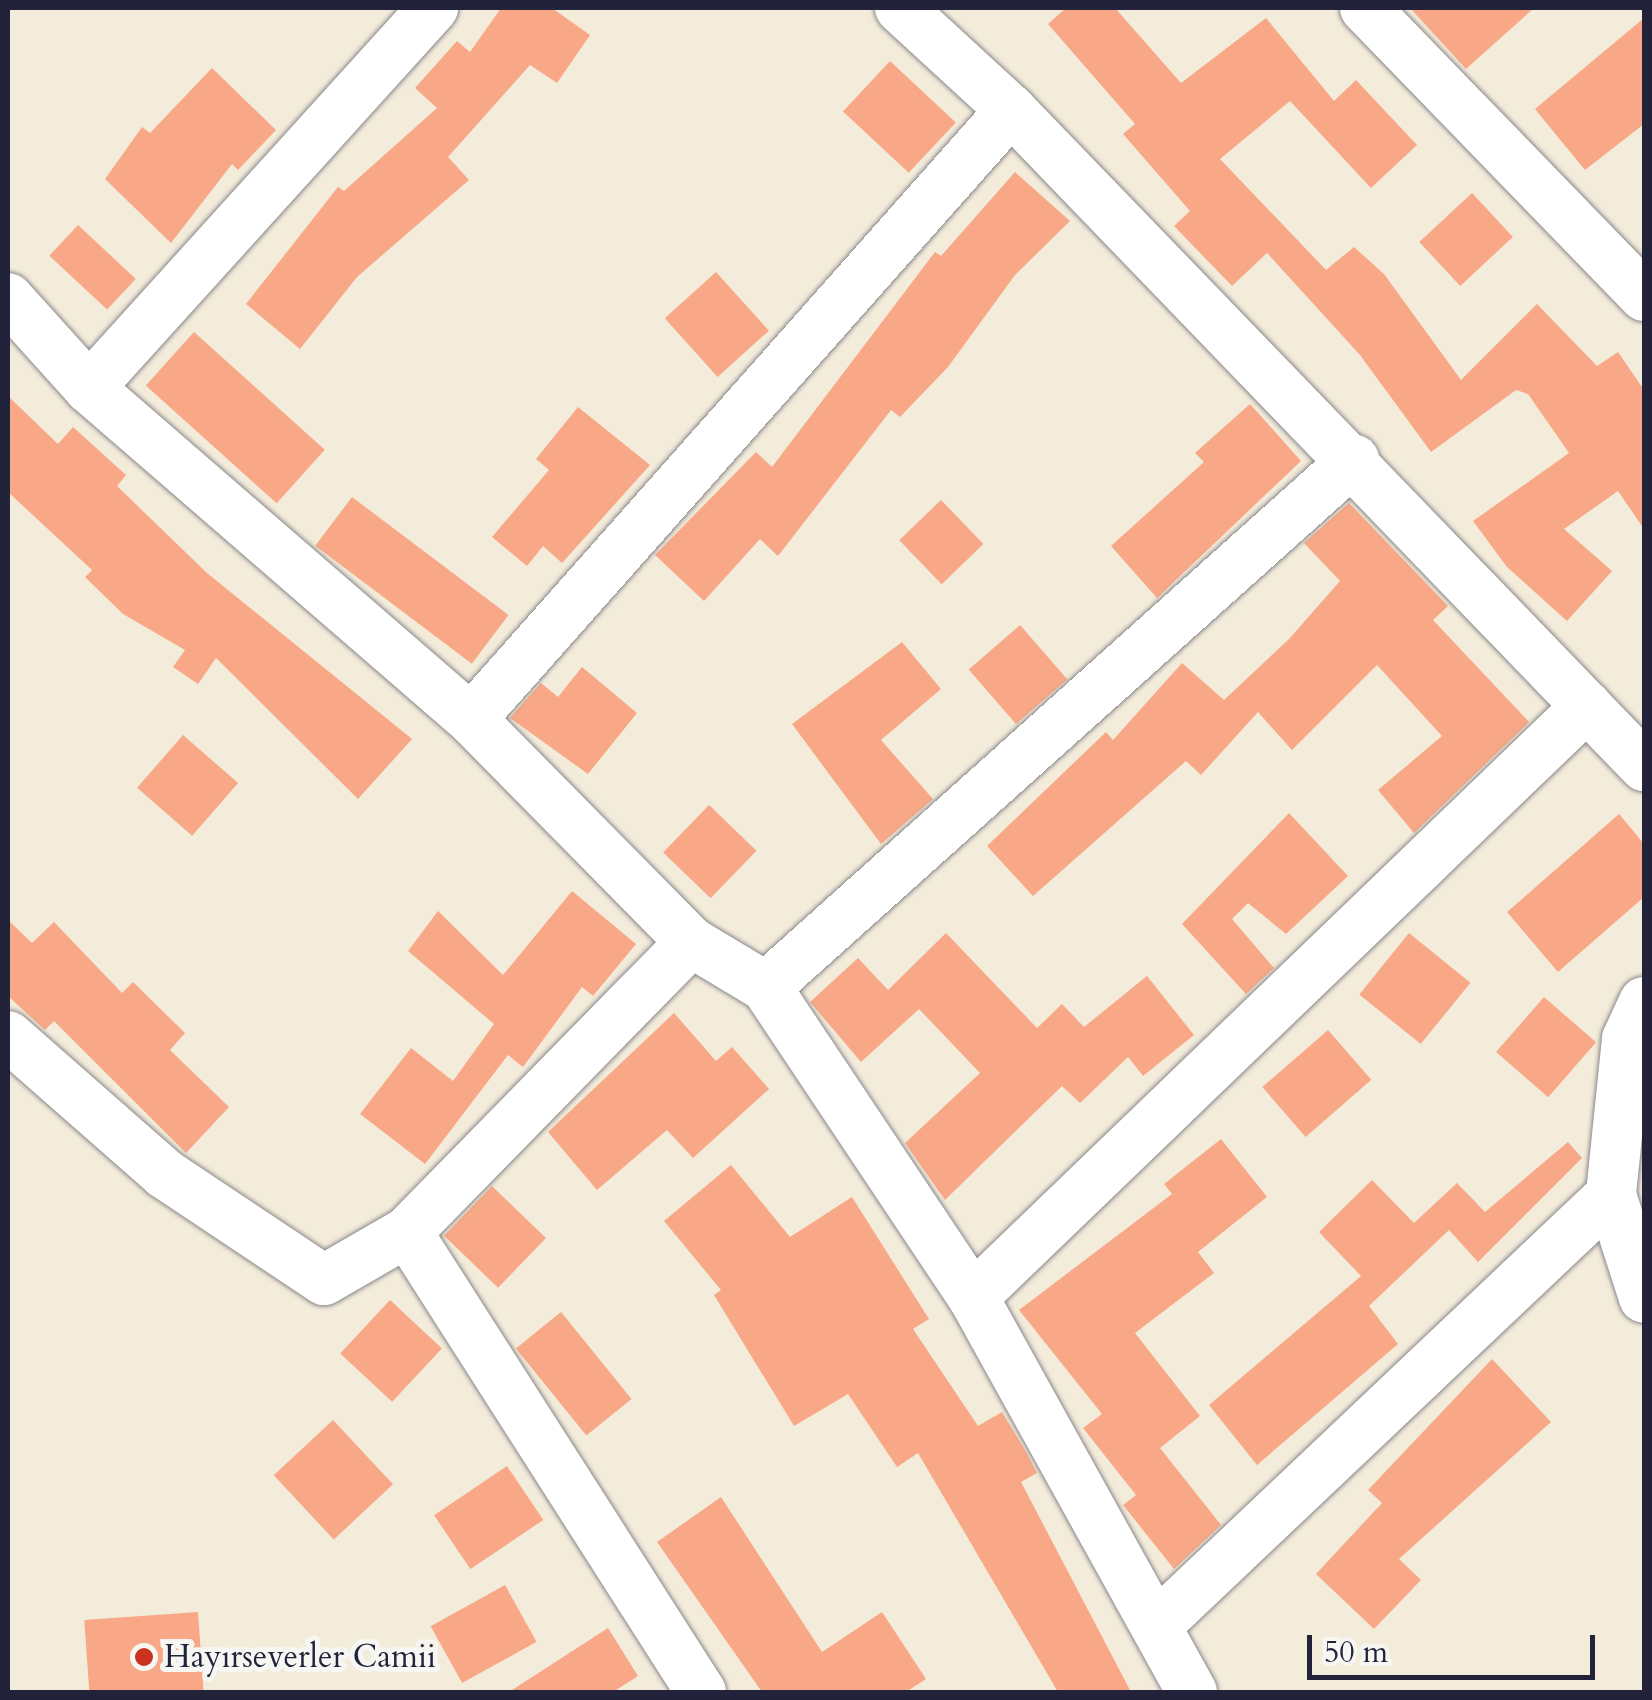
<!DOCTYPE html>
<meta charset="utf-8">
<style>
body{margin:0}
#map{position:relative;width:1652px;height:1700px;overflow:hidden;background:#f3ecdb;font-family:Cardo,serif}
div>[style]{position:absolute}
.building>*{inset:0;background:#f8a886;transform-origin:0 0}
.roads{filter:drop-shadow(0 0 2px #8a878b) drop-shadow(0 0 2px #8a878b)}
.minor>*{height:50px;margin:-25px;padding:0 25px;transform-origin:25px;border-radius:25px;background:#fff}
.dots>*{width:28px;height:28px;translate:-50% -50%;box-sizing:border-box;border:5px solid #f6f6f2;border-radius:50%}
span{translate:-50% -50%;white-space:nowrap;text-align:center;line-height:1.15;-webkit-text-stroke:10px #f6f6f2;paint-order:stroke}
.poi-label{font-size:32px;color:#22223b}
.left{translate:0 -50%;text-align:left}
.frame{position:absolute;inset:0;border:10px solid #22223b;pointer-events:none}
.scale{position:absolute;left:1307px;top:1635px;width:288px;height:45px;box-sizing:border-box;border:5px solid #22223b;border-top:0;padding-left:12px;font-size:30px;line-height:35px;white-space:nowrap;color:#22223b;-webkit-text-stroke:8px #f6f6f2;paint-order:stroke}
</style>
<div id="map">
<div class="building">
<div style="clip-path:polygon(501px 8px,552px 8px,590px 35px,557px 83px,530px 65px,448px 157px,469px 180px,357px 277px,300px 349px,246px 304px,338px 187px,344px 191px,437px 108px,415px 88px,457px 41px,470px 52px)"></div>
<div style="clip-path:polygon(1066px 8px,1115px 8px,1181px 83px,1266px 18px,1334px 101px,1356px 80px,1417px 145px,1371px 188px,1290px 101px,1220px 159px,1326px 270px,1354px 247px,1384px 274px,1461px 380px,1537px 304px,1597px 366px,1618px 352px,1644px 390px,1644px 529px,1618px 491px,1564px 529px,1612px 571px,1567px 621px,1507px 567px,1473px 521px,1569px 453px,1528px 394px,1516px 390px,1431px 452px,1360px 355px,1267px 253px,1232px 286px,1174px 226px,1190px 211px,1123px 134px,1135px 124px,1048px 24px)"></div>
<div style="clip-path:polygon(1410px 8px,1534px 8px,1466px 69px)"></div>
<div style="clip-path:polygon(1644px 18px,1644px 124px,1585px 170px,1535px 109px)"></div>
<div style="left:890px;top:61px;width:90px;height:69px;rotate:43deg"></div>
<div style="clip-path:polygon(212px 68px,276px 130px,238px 170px,232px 164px,171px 243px,105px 179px,142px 127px,150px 133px)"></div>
<div style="clip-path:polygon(1015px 172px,1070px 221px,1015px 275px,948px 367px,900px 417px,891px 410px,778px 556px,760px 539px,704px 601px,655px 555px,756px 452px,772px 467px,935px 252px,941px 256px)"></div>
<div style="left:1472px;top:193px;width:60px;height:72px;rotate:47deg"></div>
<div style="left:78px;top:225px;width:79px;height:42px;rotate:43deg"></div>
<div style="left:716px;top:272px;width:79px;height:69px;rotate:48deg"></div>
<div style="left:194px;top:332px;width:176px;height:72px;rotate:42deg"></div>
<div style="clip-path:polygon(8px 396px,58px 444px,73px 427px,126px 475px,117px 486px,207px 573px,412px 739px,358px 799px,216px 658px,198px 684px,173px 667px,185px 650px,123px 614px,85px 577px,92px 570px,8px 492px)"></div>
<div style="clip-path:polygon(1250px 404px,1301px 461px,1157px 598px,1111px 546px,1204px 462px,1195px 453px)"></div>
<div style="clip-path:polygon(578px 407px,650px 465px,562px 563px,543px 546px,527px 566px,492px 537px,549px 470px,536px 459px)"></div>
<div style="left:352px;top:497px;width:196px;height:61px;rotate:37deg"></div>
<div style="left:941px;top:500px;width:61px;height:58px;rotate:46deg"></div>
<div style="clip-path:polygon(1349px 503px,1448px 606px,1433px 620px,1529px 722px,1414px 833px,1378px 790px,1442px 736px,1377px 665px,1292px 750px,1258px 712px,1201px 775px,1186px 761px,1033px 896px,987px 846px,1106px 732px,1113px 740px,1182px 663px,1224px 700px,1289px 639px,1340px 581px,1304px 543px)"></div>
<div style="left:1020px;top:625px;width:72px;height:68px;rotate:49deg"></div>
<div style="clip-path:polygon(902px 642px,941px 689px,881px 740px,933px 799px,881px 844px,792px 724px)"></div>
<div style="clip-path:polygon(582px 667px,637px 713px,588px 774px,510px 718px,541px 683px,558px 697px)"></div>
<div style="left:183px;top:735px;width:73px;height:70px;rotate:41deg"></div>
<div style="left:709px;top:805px;width:66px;height:66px;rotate:44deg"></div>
<div style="clip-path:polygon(1289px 813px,1348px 876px,1286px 934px,1248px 903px,1232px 919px,1274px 968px,1246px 994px,1182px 924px)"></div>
<div style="clip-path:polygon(1619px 814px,1644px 844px,1644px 897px,1558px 972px,1507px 912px)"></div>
<div style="clip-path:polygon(572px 891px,636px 944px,593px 996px,582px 987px,523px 1067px,508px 1055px,425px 1164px,360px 1114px,411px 1048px,453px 1081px,494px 1024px,408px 951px,438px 911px,503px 975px)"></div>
<div style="clip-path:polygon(8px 920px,32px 943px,54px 922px,122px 993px,133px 982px,185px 1033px,170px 1050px,229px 1107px,186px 1153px,54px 1021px,45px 1030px,8px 996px)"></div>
<div style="clip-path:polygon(946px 933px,1037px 1028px,1062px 1004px,1084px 1027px,1147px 976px,1194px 1035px,1143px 1076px,1128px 1057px,1080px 1103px,1062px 1086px,945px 1200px,905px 1143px,980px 1073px,919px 1009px,861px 1062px,810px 1002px,858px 958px,888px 990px)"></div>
<div style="left:1409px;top:933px;width:79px;height:79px;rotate:39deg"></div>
<div style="left:1544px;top:997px;width:69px;height:73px;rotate:41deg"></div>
<div style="clip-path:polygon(674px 1013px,716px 1061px,732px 1047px,769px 1089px,693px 1158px,667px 1130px,597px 1190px,548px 1132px)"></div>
<div style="left:1328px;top:1030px;width:66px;height:87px;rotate:49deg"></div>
<div style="clip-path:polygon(1221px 1139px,1267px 1197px,1198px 1252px,1214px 1273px,1135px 1333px,1200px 1416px,1160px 1448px,1221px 1525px,1174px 1569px,1123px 1505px,1136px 1495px,1083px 1428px,1102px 1414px,1019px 1310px,1172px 1194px,1164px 1184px)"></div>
<div style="clip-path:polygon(1568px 1142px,1582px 1158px,1478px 1262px,1449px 1230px,1369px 1306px,1398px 1344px,1257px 1465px,1209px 1405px,1361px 1276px,1319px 1232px,1372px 1180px,1414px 1223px,1457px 1183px,1485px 1212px)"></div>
<div style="clip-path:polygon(731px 1165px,790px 1237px,852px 1197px,929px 1319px,913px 1329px,978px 1426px,1002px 1412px,1025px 1450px,1037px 1473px,1021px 1482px,1131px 1692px,1058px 1692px,918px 1453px,897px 1467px,848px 1394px,794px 1426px,714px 1295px,721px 1290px,664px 1221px)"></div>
<div style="left:492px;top:1186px;width:75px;height:69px;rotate:44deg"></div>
<div style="left:390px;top:1300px;width:71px;height:73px;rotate:43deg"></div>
<div style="left:561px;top:1312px;width:112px;height:58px;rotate:51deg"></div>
<div style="clip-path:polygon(1492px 1359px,1551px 1422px,1399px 1559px,1421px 1580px,1374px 1629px,1316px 1574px,1382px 1503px,1368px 1490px)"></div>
<div style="left:333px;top:1420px;width:88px;height:81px;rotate:47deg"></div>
<div style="left:507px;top:1466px;width:65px;height:88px;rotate:56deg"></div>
<div style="clip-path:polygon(721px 1497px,822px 1652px,882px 1612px,926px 1679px,906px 1692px,762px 1692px,657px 1542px)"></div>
<div style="left:505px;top:1585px;width:65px;height:85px;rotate:61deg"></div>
<div style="left:198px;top:1612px;width:80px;height:114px;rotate:86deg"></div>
<div style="clip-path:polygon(608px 1628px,638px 1676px,613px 1692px,509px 1692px)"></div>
</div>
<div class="roads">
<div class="minor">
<div style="left:900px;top:8px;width:151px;rotate:42.6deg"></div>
<div style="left:1011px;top:110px;width:912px;rotate:46.02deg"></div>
<div style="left:1365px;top:8px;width:401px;rotate:45.9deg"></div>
<div style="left:8px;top:298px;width:121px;rotate:48deg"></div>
<div style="left:89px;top:388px;width:505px;rotate:40.91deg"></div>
<div style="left:471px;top:719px;width:313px;rotate:45.4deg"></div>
<div style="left:691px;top:942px;width:87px;rotate:31deg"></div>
<div style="left:766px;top:987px;width:373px;rotate:56.3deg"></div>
<div style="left:973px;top:1297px;width:452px;rotate:61deg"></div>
<div style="left:89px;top:388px;width:513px;rotate:-47.85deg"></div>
<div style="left:471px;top:719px;width:814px;rotate:-48.44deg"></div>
<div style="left:766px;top:987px;width:790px;rotate:-41.87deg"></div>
<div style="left:1644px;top:1002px;width:41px;rotate:114.7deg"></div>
<div style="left:1627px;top:1039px;width:157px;rotate:95.9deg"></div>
<div style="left:1611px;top:1195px;width:108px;rotate:72.2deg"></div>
<div style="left:8px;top:1036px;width:209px;rotate:41.3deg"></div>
<div style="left:165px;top:1174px;width:191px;rotate:33.7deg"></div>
<div style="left:324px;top:1280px;width:96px;rotate:-30deg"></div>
<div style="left:407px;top:1232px;width:406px;rotate:-45.6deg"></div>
<div style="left:407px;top:1232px;width:546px;rotate:57.42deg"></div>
<div style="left:973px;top:1297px;width:852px;rotate:-43.91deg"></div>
<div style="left:1159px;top:1623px;width:622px;rotate:-43.44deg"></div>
</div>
</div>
<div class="dots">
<div style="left:144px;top:1657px;background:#c8321e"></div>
</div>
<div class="poi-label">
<span class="left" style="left:164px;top:1657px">Hayırseverler Camii</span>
</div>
<div class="frame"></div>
<div class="scale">50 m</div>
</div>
